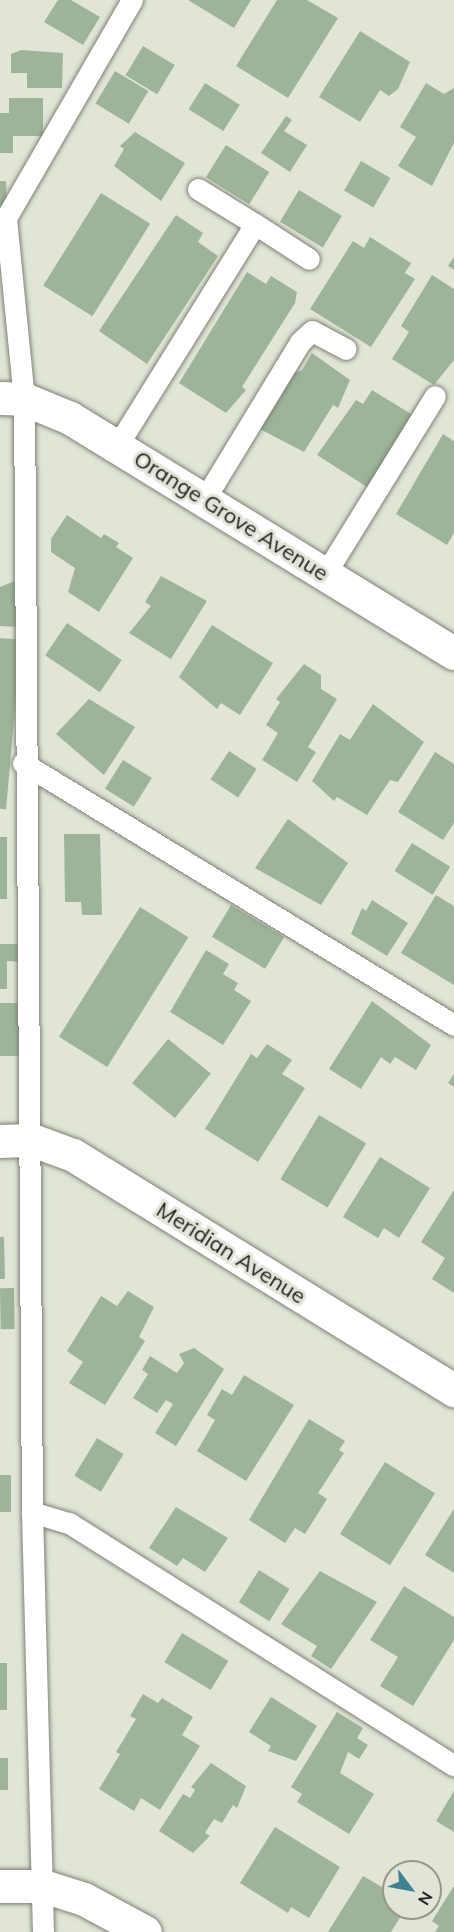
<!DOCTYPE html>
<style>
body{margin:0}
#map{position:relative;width:454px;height:1932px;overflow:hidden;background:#e0e5d7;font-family:Mulish,sans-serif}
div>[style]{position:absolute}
.building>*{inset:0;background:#9eb49a;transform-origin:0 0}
.roads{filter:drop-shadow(0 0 2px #7e8276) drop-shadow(0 0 2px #7e8276)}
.service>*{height:21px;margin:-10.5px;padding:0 10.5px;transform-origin:10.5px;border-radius:10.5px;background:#fff}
.minor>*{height:33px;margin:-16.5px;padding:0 16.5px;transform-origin:16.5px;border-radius:16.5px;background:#fff}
span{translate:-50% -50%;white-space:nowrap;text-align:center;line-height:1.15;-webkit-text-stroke:6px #e0e5d7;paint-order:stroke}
.street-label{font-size:22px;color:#23251f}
.north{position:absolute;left:382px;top:1860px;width:60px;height:60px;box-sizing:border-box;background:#e0e5d7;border:2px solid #94988d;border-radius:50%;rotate:122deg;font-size:16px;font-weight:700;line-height:24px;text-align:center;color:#23251f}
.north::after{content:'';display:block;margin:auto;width:21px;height:27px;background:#3f8392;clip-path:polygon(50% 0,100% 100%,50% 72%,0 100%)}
</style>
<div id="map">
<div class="building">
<div style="clip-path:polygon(58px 0,71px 0,100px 17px,83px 45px,44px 22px)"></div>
<div style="clip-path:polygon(188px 0,251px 0,234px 28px)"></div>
<div style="clip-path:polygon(277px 0,307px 0,338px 18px,288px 98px,236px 66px)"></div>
<div style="clip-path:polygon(360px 31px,410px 62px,398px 89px,389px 96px,380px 90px,360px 122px,319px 97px)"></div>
<div style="left:143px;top:46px;width:37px;height:34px;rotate:31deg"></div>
<div style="clip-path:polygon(21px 50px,63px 53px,62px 88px,27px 88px,27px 73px,11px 73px,11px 54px)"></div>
<div style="left:115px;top:71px;width:39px;height:38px;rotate:31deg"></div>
<div style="left:205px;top:83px;width:41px;height:31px;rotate:32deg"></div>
<div style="clip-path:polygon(426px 83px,444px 94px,454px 88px,454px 143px,432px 186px,398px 166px,416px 137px,400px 127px)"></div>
<div style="clip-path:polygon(9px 98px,43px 98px,43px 136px,13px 136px,13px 153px,0 153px,0 113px,9px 113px)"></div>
<div style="clip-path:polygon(286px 116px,292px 120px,284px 131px,307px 145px,290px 172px,261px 153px)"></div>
<div style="clip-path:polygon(135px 132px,185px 163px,161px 201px,114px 166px,124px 149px,120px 146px)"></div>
<div style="left:226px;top:145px;width:51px;height:38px;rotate:32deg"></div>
<div style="left:361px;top:161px;width:34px;height:34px;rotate:30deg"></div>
<div style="clip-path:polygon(0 181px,6px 181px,7px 213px,0 213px)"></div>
<div style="left:299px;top:190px;width:50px;height:37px;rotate:31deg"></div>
<div style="left:101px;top:193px;width:58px;height:109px;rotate:32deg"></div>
<div style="clip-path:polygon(176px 215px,203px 233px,198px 242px,218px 256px,147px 364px,99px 331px)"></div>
<div style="clip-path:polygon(370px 237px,411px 263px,405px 273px,415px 279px,371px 347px,310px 309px,353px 241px,364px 248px)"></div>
<div style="clip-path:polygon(454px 257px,454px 270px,448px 266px)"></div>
<div style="clip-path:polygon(247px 272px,266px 284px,271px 276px,297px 292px,295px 303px,242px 387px,246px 390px,226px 413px,179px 383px)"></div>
<div style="clip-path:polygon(432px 275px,454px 289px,454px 360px,434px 385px,392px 359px,409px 332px,401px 326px)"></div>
<div style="clip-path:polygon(312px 353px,350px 380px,338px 408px,333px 405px,304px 452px,258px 428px,289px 375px,302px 370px)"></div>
<div style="clip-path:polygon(372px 390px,416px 417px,367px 487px,317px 455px,356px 400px,363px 404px)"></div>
<div style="clip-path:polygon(443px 434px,454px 441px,454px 533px,447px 545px,396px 514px)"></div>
<div style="clip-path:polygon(67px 515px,101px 538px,104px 534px,119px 543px,116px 547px,133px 558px,99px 612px,68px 592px,75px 568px,51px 552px,51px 539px)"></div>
<div style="clip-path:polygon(161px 576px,207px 601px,171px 659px,129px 633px,151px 606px,145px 602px)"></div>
<div style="clip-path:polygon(20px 579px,19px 627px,0 626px,0 587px)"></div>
<div style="left:67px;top:623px;width:66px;height:39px;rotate:34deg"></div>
<div style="clip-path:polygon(212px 625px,273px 663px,240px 715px,221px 703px,217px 709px,179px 677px)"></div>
<div style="left:0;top:638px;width:21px;height:170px;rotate:5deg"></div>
<div style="clip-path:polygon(304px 664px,321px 675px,321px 689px,337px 699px,308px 747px,316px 752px,297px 782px,262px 760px,278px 733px,266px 725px,280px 702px,276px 699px)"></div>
<div style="clip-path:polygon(89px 699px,135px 727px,104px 775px,56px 734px)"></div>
<div style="clip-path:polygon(373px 704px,424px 742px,398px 782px,390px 780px,367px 815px,337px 797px,334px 801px,312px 781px,340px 734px,350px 740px)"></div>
<div style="left:229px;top:751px;width:33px;height:34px;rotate:33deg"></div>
<div style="clip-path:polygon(435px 752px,454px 764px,454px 823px,443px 840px,398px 812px)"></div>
<div style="left:123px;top:760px;width:34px;height:34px;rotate:32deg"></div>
<div style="clip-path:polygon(288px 819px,348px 863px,321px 905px,255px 868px)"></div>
<div style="clip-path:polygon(64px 834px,100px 834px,102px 915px,82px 915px,81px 902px,65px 902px)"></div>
<div style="left:0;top:837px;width:7px;height:62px"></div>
<div style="left:412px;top:843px;width:45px;height:33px;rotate:32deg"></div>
<div style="clip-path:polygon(436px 895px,454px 906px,454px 985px,401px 953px)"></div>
<div style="clip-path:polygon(372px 900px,408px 923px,387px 956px,351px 934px,362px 908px,366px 911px)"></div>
<div style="left:231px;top:905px;width:62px;height:37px;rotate:31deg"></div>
<div style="left:140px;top:907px;width:57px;height:153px;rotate:32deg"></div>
<div style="clip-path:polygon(0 944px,20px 944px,20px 962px,7px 961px,7px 989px,0 989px)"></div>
<div style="clip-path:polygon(206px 950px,229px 964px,223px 974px,238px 983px,234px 990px,251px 1001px,223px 1045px,170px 1012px)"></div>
<div style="clip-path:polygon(372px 1001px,431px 1045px,416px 1070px,395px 1057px,390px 1064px,381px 1057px,361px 1089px,329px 1069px)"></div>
<div style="left:0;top:1003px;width:22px;height:53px"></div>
<div style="left:168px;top:1039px;width:55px;height:57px;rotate:39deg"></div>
<div style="clip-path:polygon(267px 1044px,292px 1060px,282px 1074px,305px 1088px,258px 1162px,205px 1129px,251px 1054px,257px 1058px)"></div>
<div style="clip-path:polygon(454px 1074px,454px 1087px,448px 1083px)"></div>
<div style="left:319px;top:1115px;width:55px;height:75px;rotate:31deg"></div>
<div style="clip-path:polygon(380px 1157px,430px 1188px,399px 1238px,384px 1228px,378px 1238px,343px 1217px)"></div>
<div style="clip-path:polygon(454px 1190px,454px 1293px,432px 1279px,445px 1258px,421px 1242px)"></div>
<div style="clip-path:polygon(0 1237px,4px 1237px,5px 1279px,0 1279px)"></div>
<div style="left:14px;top:1288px;width:41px;height:14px;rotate:89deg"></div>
<div style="clip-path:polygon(128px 1291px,154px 1307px,139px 1337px,145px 1341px,105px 1405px,69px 1383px,83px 1362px,67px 1351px,101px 1296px,117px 1306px)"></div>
<div style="clip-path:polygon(194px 1348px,224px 1369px,176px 1446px,155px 1433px,173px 1404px,166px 1400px,157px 1413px,133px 1398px,148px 1374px,142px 1370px,150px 1356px,177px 1373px,184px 1363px,179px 1354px)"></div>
<div style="clip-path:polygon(244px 1375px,294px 1405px,246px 1481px,197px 1451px,215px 1420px,207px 1415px,222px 1389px,232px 1395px)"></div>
<div style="clip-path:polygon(309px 1419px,345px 1441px,339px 1450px,344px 1453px,318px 1493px,327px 1499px,305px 1534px,295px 1528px,285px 1543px,249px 1520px)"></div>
<div style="left:97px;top:1438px;width:31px;height:44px;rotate:31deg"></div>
<div style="left:385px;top:1462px;width:59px;height:85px;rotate:32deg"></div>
<div style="left:0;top:1475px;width:11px;height:37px"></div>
<div style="clip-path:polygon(176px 1507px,228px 1538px,205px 1572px,183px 1558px,177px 1566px,149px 1548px)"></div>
<div style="clip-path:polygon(454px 1509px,454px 1573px,425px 1555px)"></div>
<div style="left:259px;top:1570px;width:36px;height:38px;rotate:32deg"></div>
<div style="clip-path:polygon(320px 1571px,377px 1602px,331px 1669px,311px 1656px,317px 1646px,281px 1624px)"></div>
<div style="clip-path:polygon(404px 1586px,454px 1617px,454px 1640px,413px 1706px,380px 1686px,398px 1657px,370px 1640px)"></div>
<div style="left:182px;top:1633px;width:54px;height:34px;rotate:31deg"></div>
<div style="left:0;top:1663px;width:7px;height:47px"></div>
<div style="clip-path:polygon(143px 1694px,158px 1703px,162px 1698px,193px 1717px,182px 1735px,200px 1746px,160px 1810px,141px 1798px,134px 1811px,99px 1789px,120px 1754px,116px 1752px,136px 1719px,130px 1716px)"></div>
<div style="clip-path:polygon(271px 1697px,317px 1726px,296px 1761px,268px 1751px,271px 1746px,249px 1732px)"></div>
<div style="clip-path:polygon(337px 1712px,363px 1728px,357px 1738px,368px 1745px,359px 1759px,348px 1752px,340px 1773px,374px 1794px,349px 1834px,297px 1802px,302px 1794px,291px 1787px)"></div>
<div style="left:0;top:1758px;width:8px;height:32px"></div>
<div style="clip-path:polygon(211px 1763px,246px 1786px,237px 1808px,233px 1805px,222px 1823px,214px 1819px,205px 1833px,210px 1836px,193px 1853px,159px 1831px,183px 1794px,190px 1798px,195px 1790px,191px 1787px)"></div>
<div style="clip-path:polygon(454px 1791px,454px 1832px,436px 1821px)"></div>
<div style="clip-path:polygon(275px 1827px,340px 1867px,309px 1918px,291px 1907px,288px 1913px,240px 1883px)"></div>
<div style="clip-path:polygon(363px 1876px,387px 1890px,394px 1883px,394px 1908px,406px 1908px,391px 1932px,328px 1932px)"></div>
<div style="clip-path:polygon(454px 1886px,454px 1932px,435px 1932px,439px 1926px,432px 1921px)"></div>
</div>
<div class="roads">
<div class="service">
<div style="left:198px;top:189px;width:67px;rotate:31.6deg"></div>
<div style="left:117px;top:446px;width:261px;rotate:-58.1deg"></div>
<div style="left:255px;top:224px;width:64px;rotate:32.9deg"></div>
<div style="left:204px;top:500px;width:185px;rotate:-58.7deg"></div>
<div style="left:300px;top:342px;width:16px;rotate:-43deg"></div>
<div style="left:312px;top:331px;width:38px;rotate:28deg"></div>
<div style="left:325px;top:574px;width:209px;rotate:-58.3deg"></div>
<div style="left:23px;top:763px;width:504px;rotate:31.29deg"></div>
<div style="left:32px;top:1512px;width:39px;rotate:17deg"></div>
<div style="left:69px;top:1523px;width:455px;rotate:32.2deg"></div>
<div style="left:43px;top:1932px;width:420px;rotate:-91.5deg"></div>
<div style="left:32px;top:1512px;width:1113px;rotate:-90.41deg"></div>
<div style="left:24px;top:399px;width:182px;rotate:-95.7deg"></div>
<div style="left:6px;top:218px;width:252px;rotate:-60deg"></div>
</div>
<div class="minor">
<div style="left:0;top:398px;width:24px;rotate:2deg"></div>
<div style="left:24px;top:399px;width:50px;rotate:22.4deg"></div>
<div style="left:70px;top:418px;width:450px;rotate:31.5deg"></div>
<div style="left:0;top:1141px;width:32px;rotate:-2deg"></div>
<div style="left:32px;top:1140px;width:44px;rotate:20.1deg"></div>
<div style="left:73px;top:1155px;width:448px;rotate:31.7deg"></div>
<div style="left:0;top:1886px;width:43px"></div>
<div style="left:43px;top:1886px;width:43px;rotate:17.6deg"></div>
<div style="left:84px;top:1899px;width:69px;rotate:28.4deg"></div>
</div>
</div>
<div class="street-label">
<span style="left:231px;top:516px;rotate:32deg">Orange Grove Avenue</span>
<span style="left:231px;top:1253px;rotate:32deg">Meridian Avenue</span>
</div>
<div class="north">N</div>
</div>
